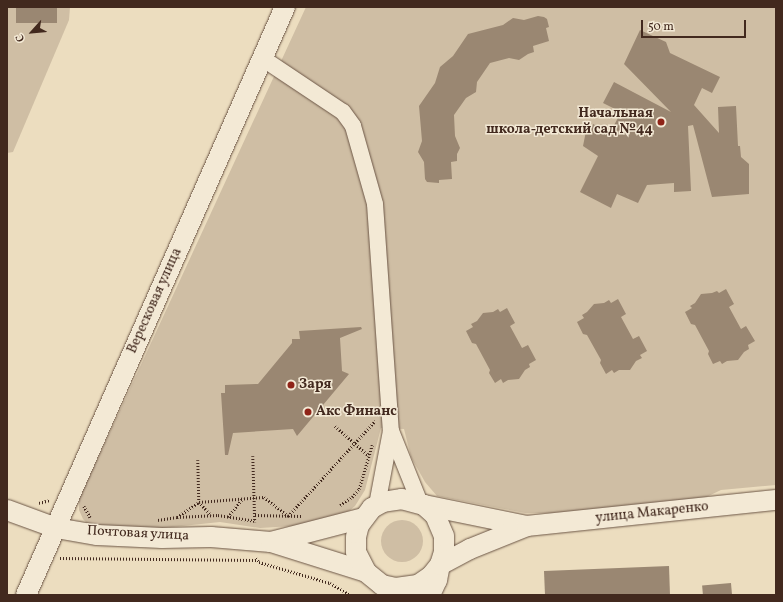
<!DOCTYPE html>
<meta charset="utf-8">
<style>
body{margin:0}
#map{position:relative;width:783px;height:602px;overflow:hidden;background:#ecddbf;font-family:Vollkorn,serif}
div>[style]{position:absolute}
.green>*{inset:0;background:#cfbea4}
.round{border-radius:50%}
.building>*{inset:0;background:#9a8772;transform-origin:0 0}
.path>*{height:2.5px;margin-top:-1.25px;transform-origin:0;background:repeating-linear-gradient(90deg,#42291e 0 1px,transparent 0 3px)}
.roads{filter:drop-shadow(0 0 1px #6c5646) drop-shadow(0 0 1px #6c5646)}
.minor>*{height:16px;margin:-8px;padding:0 8px;transform-origin:8px;border-radius:8px;background:#f3e9d5}
.tertiary>*{height:20px;margin:-10px;padding:0 10px;transform-origin:10px;border-radius:10px;background:#f3e9d5}
.dots>*{width:11px;height:11px;translate:-50% -50%;box-sizing:border-box;border:2px solid #f3e9d5;border-radius:50%}
span{translate:-50% -50%;white-space:nowrap;text-align:center;line-height:1.15;-webkit-text-stroke:3px #f3e9d5;paint-order:stroke}
.poi-label{font-size:14px;color:#42291e;font-weight:700}
.right{translate:-100% -50%;text-align:right}
.left{translate:0 -50%;text-align:left}
.street-label{font-size:14px;color:#42291e}
.frame{position:absolute;inset:0;border:8px solid #42291e;pointer-events:none}
.north{position:absolute;left:12px;top:12px;width:40px;height:40px;-webkit-text-stroke:3px #f3e9d5;paint-order:stroke;rotate:243deg;font-size:11px;font-weight:700;line-height:16px;text-align:center;color:#42291e}
.north::after{content:'';display:block;margin:auto;width:14px;height:18px;background:#42291e;clip-path:polygon(50% 0,100% 100%,50% 72%,0 100%)}
.scale{position:absolute;left:641px;top:20px;width:105px;height:18px;box-sizing:border-box;border:2px solid #42291e;border-top:0;padding-left:5px;font-size:12px;line-height:14px;white-space:nowrap;color:#42291e;-webkit-text-stroke:3px #f3e9d5;paint-order:stroke}
</style>
<div id="map">
<div class="green">
<div style="clip-path:polygon(7px 7px,70px 7px,69px 20px,13px 152px,7px 153px)"></div>
<div style="clip-path:polygon(306px 7px,776px 7px,776px 485px,721px 490px,700px 500px,552px 513px,525px 513px,437px 496px,425px 482px,411px 457px,404px 429px,381px 428px,365px 490px,355px 506px,349px 511px,309px 525px,260px 528px,220px 522px,163px 528px,98px 527px,88px 524px,83px 519px,79px 510px,79px 499px)"></div>
<div class="round" style="left:381px;top:520px;width:42px;height:42px"></div>
</div>
<div class="building">
<div style="left:16px;top:7px;width:41px;height:16px"></div>
<div style="clip-path:polygon(538px 16px,544px 17px,547px 19px,549px 27px,546px 28px,549px 41px,533px 46px,534px 52px,528px 54px,519px 60px,509px 58px,490px 63px,477px 82px,476px 92px,466px 98px,454px 115px,455px 136px,460px 148px,457px 154px,457px 161px,451px 162px,452px 179px,439px 180px,439px 183px,427px 182px,425px 179px,424px 162px,418px 152px,422px 141px,419px 106px,435px 83px,440px 67px,453px 56px,468px 34px,503px 25px,513px 18px,524px 20px)"></div>
<div style="clip-path:polygon(640px 30px,666px 42px,670px 53px,720px 77px,712px 93px,702px 88px,694px 105px,719px 133px,718px 107px,736px 106px,738px 146px,740px 146px,741px 157px,749px 164px,749px 194px,712px 197px,693px 125px,688px 126px,691px 191px,674px 192px,674px 183px,647px 185px,638px 203px,617px 194px,611px 208px,580px 192px,598px 156px,583px 146px,586px 131px,589px 132px,593px 124px,610px 133px,621px 112px,603px 103px,614px 82px,671px 112px,624px 64px)"></div>
<div style="clip-path:polygon(726px 289px,734px 304px,729px 307px,741px 329px,746px 326px,755px 341px,748px 345px,749px 349px,744px 352px,738px 360px,727px 361px,722px 364px,720px 361px,713px 364px,708px 354px,709px 351px,695px 325px,691px 324px,685px 312px,692px 308px,690px 306px,695px 303px,701px 294px,712px 293px,717px 291px,719px 293px)"></div>
<div style="clip-path:polygon(618px 299px,626px 314px,621px 317px,633px 339px,639px 336px,647px 351px,640px 355px,642px 358px,636px 361px,630px 370px,619px 370px,614px 373px,612px 370px,606px 374px,600px 363px,601px 360px,587px 335px,583px 334px,577px 322px,584px 318px,582px 315px,587px 312px,594px 304px,604px 303px,609px 300px,611px 303px)"></div>
<div style="clip-path:polygon(507px 308px,515px 323px,510px 326px,522px 348px,528px 345px,536px 360px,529px 364px,530px 367px,525px 370px,519px 379px,508px 380px,503px 383px,501px 379px,495px 383px,489px 373px,490px 370px,476px 344px,472px 343px,466px 331px,473px 327px,471px 324px,477px 321px,483px 313px,493px 312px,498px 309px,500px 312px)"></div>
<div style="clip-path:polygon(361px 327px,362px 329px,340px 338px,342px 371px,349px 374px,297px 436px,293px 429px,233px 433px,228px 455px,225px 455px,221px 393px,225px 393px,225px 385px,258px 384px,292px 343px,292px 339px,300px 339px,299px 331px)"></div>
<div style="clip-path:polygon(669px 566px,670px 595px,545px 595px,544px 571px)"></div>
<div style="left:731px;top:583px;width:12px;height:29px;rotate:85deg"></div>
</div>
<div class="path">
<div style="left:335px;top:426px;width:45px;rotate:41.4deg"></div>
<div style="left:253px;top:456px;width:66px;rotate:88.3deg"></div>
<div style="left:198px;top:460px;width:42px;rotate:88.6deg"></div>
<div style="left:199px;top:502px;width:18px;rotate:47deg"></div>
<div style="left:39px;top:503px;width:11px;rotate:-15deg"></div>
<div style="left:340px;top:505px;width:14px;rotate:-34deg"></div>
<div style="left:352px;top:497px;width:11px;rotate:-49deg"></div>
<div style="left:359px;top:489px;width:46px;rotate:-73.5deg"></div>
<div style="left:84px;top:506px;width:13px;rotate:61deg"></div>
<div style="left:255px;top:515px;width:46px;rotate:1.2deg"></div>
<div style="left:177px;top:517px;width:27px;rotate:-34deg"></div>
<div style="left:199px;top:502px;width:65px;rotate:-4.4deg"></div>
<div style="left:264px;top:497px;width:31px;rotate:38deg"></div>
<div style="left:288px;top:516px;width:129px;rotate:-47.5deg"></div>
<div style="left:228px;top:517px;width:24px;rotate:-52deg"></div>
<div style="left:158px;top:520px;width:19px;rotate:-9deg"></div>
<div style="left:177px;top:517px;width:41px;rotate:-2.8deg"></div>
<div style="left:218px;top:515px;width:37px;rotate:9deg"></div>
<div style="left:60px;top:558px;width:196px;rotate:0.6deg"></div>
<div style="left:256px;top:558px;width:5px;rotate:53deg"></div>
<div style="left:259px;top:562px;width:74px;rotate:16.5deg"></div>
<div style="left:330px;top:583px;width:24px;rotate:30deg"></div>
</div>
<div class="roads">
<div class="minor">
<div style="left:262px;top:58px;width:97px;rotate:33.7deg"></div>
<div style="left:343px;top:112px;width:17px;rotate:54deg"></div>
<div style="left:353px;top:126px;width:81px;rotate:74.2deg"></div>
<div style="left:375px;top:204px;width:228px;rotate:86deg"></div>
<div style="left:391px;top:431px;width:78px;rotate:68.1deg"></div>
<div style="left:377px;top:505px;width:75px;rotate:-79.3deg"></div>
</div>
<div class="tertiary">
<div style="left:424px;top:505px;width:105px;rotate:11.5deg"></div>
<div style="left:7px;top:510px;width:52px;rotate:20.2deg"></div>
<div style="left:56px;top:528px;width:42px;rotate:9.7deg"></div>
<div style="left:97px;top:535px;width:65px;rotate:2.6deg"></div>
<div style="left:162px;top:538px;width:49px;rotate:-1.2deg"></div>
<div style="left:211px;top:537px;width:60px;rotate:4.8deg"></div>
<div style="left:271px;top:542px;width:100px;rotate:17.5deg"></div>
<div style="left:366px;top:572px;width:21px;rotate:39deg"></div>
<div style="left:382px;top:585px;width:14px;rotate:12deg"></div>
<div style="left:396px;top:588px;width:22px;rotate:-8deg"></div>
<div style="left:418px;top:585px;width:16px;rotate:-35deg"></div>
<div style="left:431px;top:576px;width:14px;rotate:-51deg"></div>
<div style="left:440px;top:565px;width:14px;rotate:-73deg"></div>
<div style="left:444px;top:552px;width:16px;rotate:-90deg"></div>
<div style="left:444px;top:536px;width:23px;rotate:-113deg"></div>
<div style="left:435px;top:515px;width:15px;rotate:-138deg"></div>
<div style="left:424px;top:505px;width:23px;rotate:-165deg"></div>
<div style="left:402px;top:499px;width:19px;rotate:171deg"></div>
<div style="left:383px;top:502px;width:13px;rotate:151deg"></div>
<div style="left:372px;top:508px;width:21px;rotate:127deg"></div>
<div style="left:359px;top:525px;width:12px;rotate:104deg"></div>
<div style="left:356px;top:537px;width:15px;rotate:90deg"></div>
<div style="left:356px;top:552px;width:22px;rotate:63deg"></div>
<div style="left:271px;top:542px;width:95px;rotate:-14.6deg"></div>
<div style="left:26px;top:595px;width:643px;rotate:-66.23deg"></div>
<div style="left:430px;top:595px;width:17px;rotate:-65deg"></div>
<div style="left:437px;top:580px;width:15px;rotate:-79deg"></div>
<div style="left:440px;top:565px;width:34px;rotate:-28deg"></div>
<div style="left:470px;top:549px;width:61px;rotate:-22deg"></div>
<div style="left:527px;top:526px;width:250px;rotate:-6deg"></div>
</div>
</div>
<div class="dots">
<div style="left:661px;top:122px;background:#8f2418"></div>
<div style="left:291px;top:385px;background:#8f2418"></div>
<div style="left:308px;top:412px;background:#8f2418"></div>
</div>
<div class="poi-label">
<span class="right" style="left:653px;top:122px">Начальная<br>школа-детский сад №44</span>
<span class="left" style="left:299px;top:385px">Заря</span>
<span class="left" style="left:316px;top:412px">Акс Финанс</span>
</div>
<div class="street-label">
<span style="left:155px;top:301px;rotate:-66deg">Вересковая улица</span>
<span style="left:652px;top:513px;rotate:-6deg">улица Макаренко</span>
<span style="left:138px;top:534px;rotate:3deg">Почтовая улица</span>
</div>
<div class="frame"></div>
<div class="north">С</div>
<div class="scale">50 m</div>
</div>
